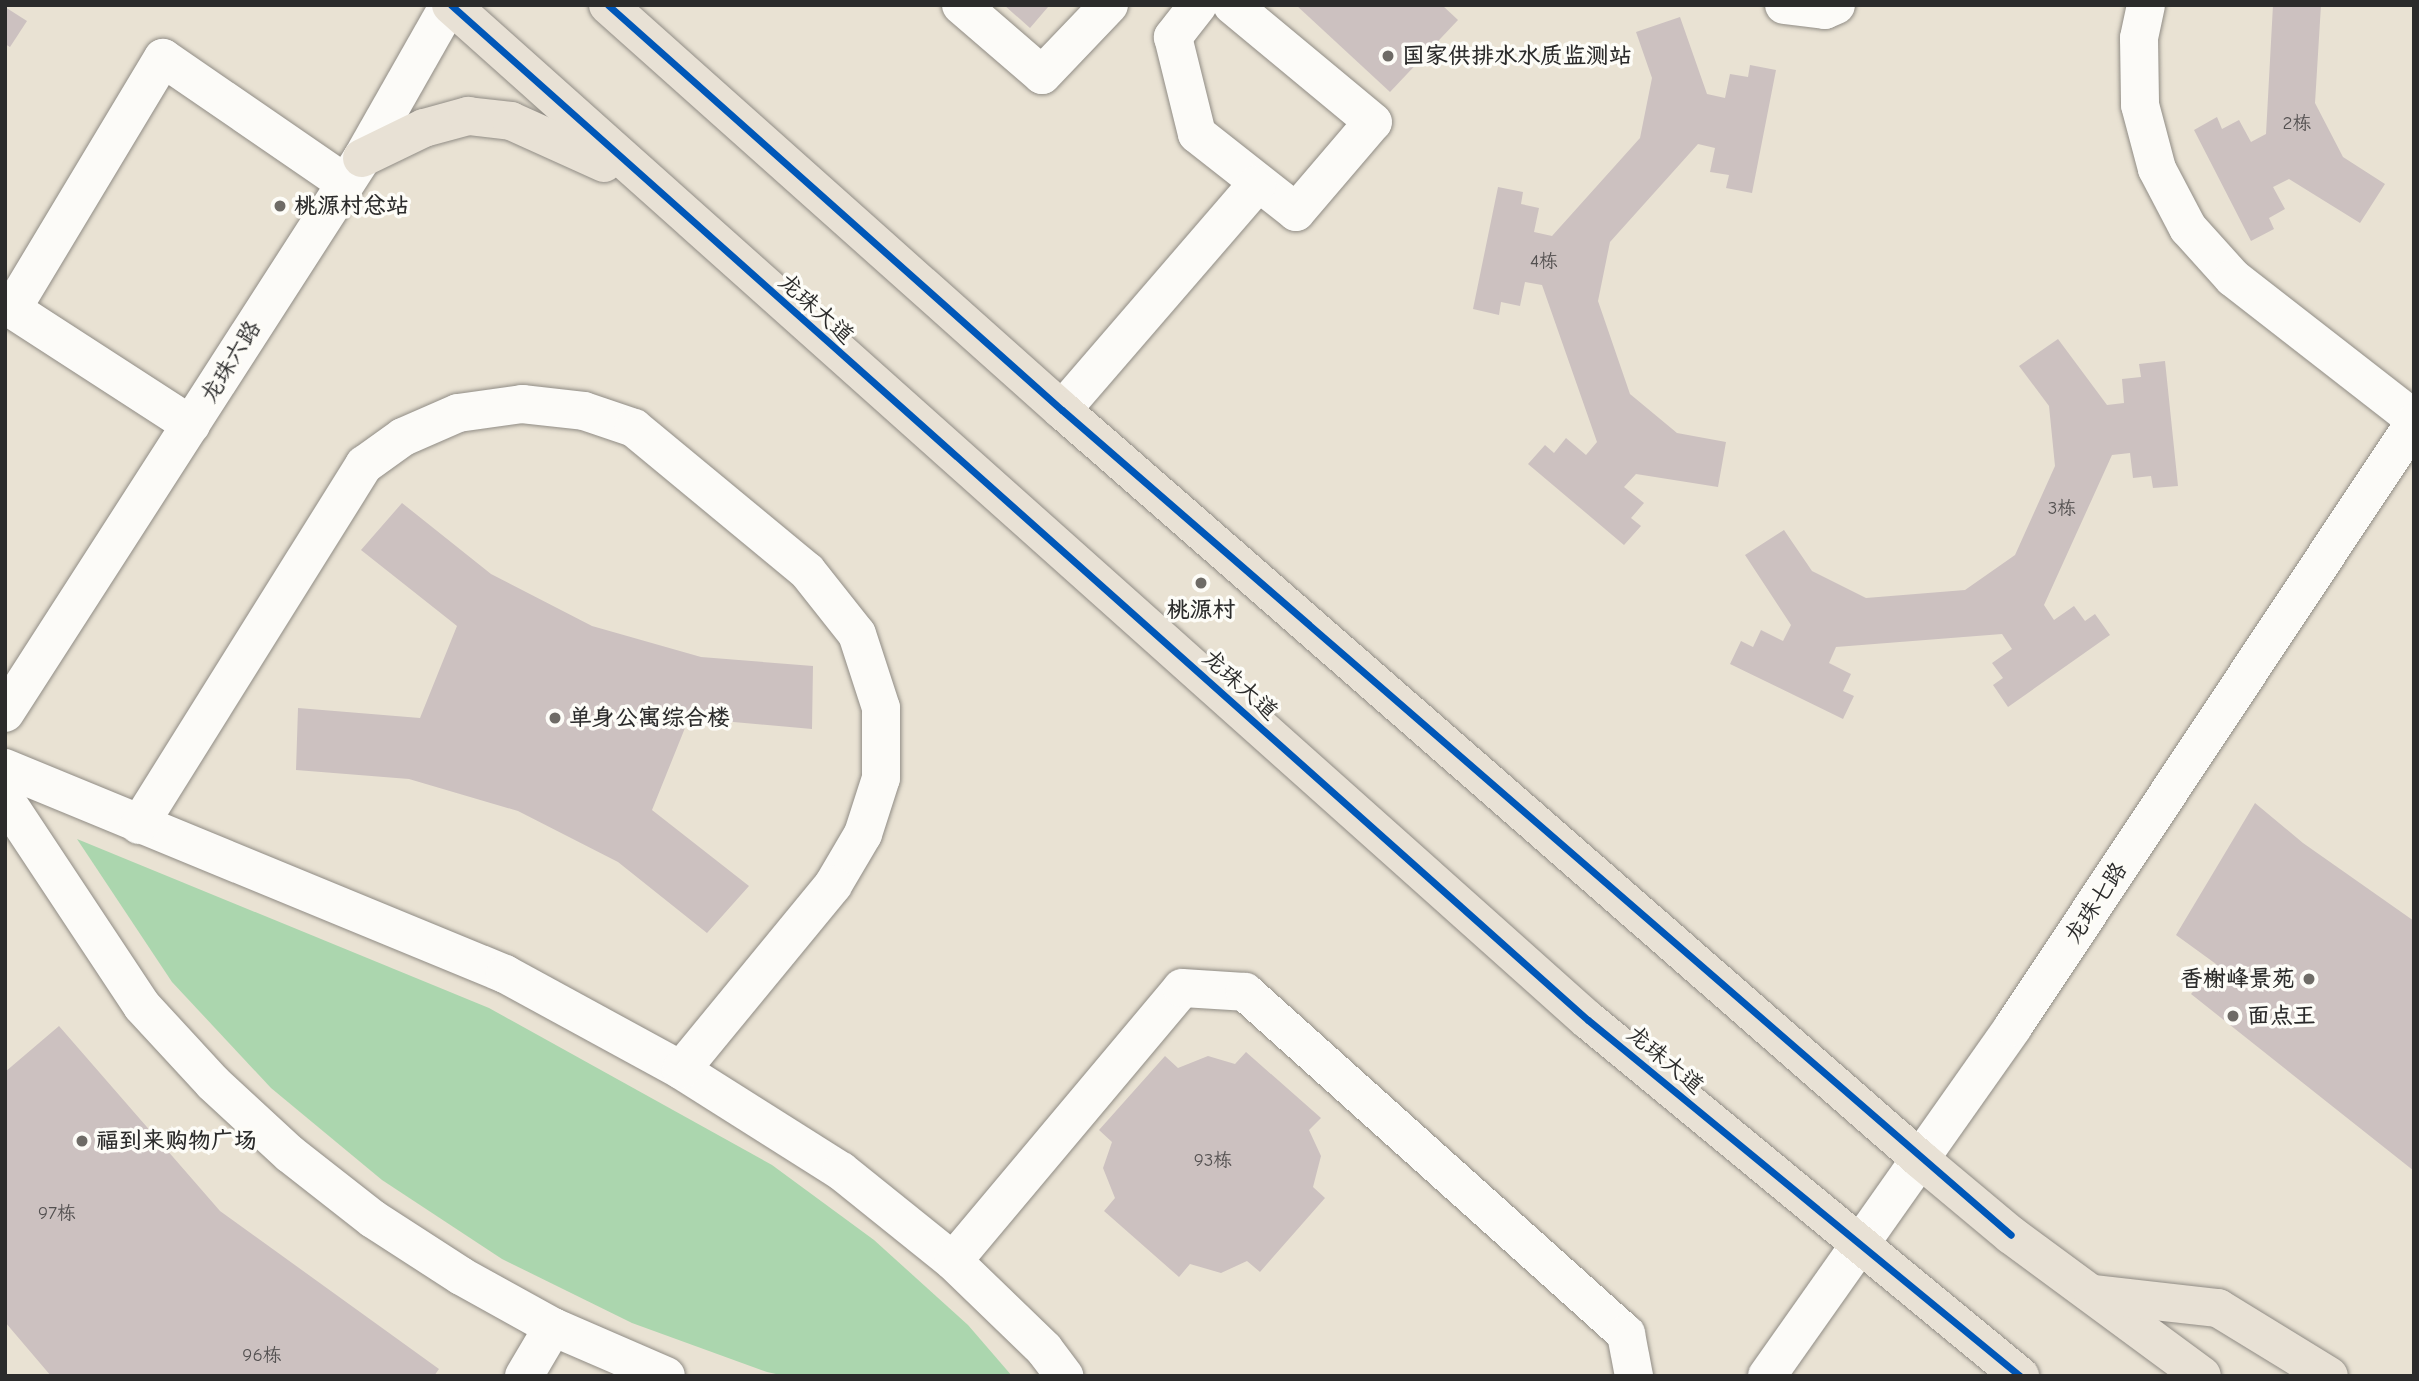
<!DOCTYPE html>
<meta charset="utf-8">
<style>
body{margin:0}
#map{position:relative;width:2419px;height:1381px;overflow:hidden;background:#e9e2d3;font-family:"Comic Neue","LXGW WenKai TC",sans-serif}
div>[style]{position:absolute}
.green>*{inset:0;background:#abd6ae}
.building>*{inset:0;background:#ccc1c0}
.roads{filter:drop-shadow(0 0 2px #908c85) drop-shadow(0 0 2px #908c85)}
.minor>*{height:38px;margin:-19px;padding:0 19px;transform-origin:19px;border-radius:19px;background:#fcfbf8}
.major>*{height:38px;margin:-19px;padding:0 19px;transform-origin:19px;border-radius:19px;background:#e8e1d5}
.cycleway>*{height:7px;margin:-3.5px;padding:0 3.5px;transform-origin:3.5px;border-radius:3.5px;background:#0057b8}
.dots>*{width:19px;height:19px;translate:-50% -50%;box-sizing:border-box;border:4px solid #fdfcf7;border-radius:50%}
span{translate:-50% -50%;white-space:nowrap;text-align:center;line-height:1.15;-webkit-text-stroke:7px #fdfcf7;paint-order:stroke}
.number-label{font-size:19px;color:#535050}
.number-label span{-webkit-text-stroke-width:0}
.poi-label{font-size:23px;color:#2b2b2b;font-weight:700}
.left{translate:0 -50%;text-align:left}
.right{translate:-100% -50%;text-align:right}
.street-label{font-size:23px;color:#2b2b2b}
.frame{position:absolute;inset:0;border:7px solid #2b2b2b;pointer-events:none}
</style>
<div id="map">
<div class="green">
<div style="clip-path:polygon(77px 839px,489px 1008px,772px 1165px,874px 1240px,968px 1325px,1012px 1376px,785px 1376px,767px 1372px,632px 1323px,502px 1259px,382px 1180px,271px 1088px,172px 982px)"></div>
</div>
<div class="building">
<div style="clip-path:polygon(1004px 5px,1046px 5px,1048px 7px,1030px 28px)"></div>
<div style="clip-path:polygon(1296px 5px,1442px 5px,1458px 20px,1390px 92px)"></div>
<div style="clip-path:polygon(2273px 5px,2321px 5px,2315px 103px,2343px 157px,2385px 184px,2360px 223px,2289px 179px,2273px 187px,2285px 209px,2269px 218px,2274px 229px,2251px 241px,2194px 130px,2217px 117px,2222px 129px,2239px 120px,2251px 142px,2266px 134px)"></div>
<div style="clip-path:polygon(5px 7px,27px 21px,10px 47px,5px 44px)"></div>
<div style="clip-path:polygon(1680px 17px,1707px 94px,1725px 98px,1730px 74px,1748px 77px,1750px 65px,1776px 70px,1752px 193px,1726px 188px,1729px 175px,1710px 172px,1715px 148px,1698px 144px,1610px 242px,1598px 301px,1630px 394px,1677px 433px,1726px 442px,1718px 487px,1636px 474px,1624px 487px,1644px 503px,1631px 518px,1641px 526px,1624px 545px,1528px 464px,1545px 445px,1554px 453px,1566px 438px,1586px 455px,1597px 442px,1542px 285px,1525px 282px,1520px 306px,1501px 302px,1499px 315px,1473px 309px,1498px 187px,1523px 192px,1521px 204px,1539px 208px,1534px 232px,1552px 236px,1640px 138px,1652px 78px,1636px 32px)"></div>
<div style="clip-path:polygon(2058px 339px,2107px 405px,2124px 403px,2122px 379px,2141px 377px,2139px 364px,2165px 361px,2178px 486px,2153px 488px,2151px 476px,2133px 478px,2130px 453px,2112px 455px,2044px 605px,2054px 620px,2074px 606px,2085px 621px,2095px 614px,2110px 635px,2008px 707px,1993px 685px,2003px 678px,1992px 663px,2012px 649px,2002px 634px,1836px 647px,1829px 663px,1851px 674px,1843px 691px,1854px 696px,1843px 719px,1730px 664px,1741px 641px,1753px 647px,1761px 630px,1783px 641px,1791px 625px,1745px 555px,1784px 530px,1812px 571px,1866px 598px,1965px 590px,2015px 555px,2055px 466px,2049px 406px,2019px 366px)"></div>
<div style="clip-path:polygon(402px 503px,491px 574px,592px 626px,701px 657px,813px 666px,812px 729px,689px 718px,652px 810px,749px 886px,707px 933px,618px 862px,518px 811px,409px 779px,296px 770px,298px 708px,420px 718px,457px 626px,361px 550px)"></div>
<div style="clip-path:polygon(2255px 803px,2303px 843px,2414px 921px,2414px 1171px,2191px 994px,2216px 964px,2176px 935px)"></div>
<div style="clip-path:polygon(59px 1026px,220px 1211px,439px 1369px,434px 1376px,51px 1376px,5px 1322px,5px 1072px)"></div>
<div style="clip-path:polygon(1246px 1052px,1321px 1118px,1309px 1130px,1321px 1156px,1313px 1187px,1325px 1198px,1260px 1272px,1247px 1261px,1221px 1273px,1190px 1264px,1179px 1277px,1104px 1211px,1115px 1198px,1103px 1168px,1112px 1142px,1099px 1130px,1165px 1056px,1178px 1068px,1208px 1056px,1235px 1064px)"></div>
</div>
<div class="roads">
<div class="minor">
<div style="left:961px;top:5px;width:107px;rotate:40.8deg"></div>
<div style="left:1042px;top:75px;width:97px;rotate:-46.3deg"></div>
<div style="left:1198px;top:5px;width:41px;rotate:128deg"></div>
<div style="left:1173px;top:37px;width:100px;rotate:76.1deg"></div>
<div style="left:1197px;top:134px;width:126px;rotate:38.2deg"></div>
<div style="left:1296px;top:212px;width:118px;rotate:-49.5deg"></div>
<div style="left:1373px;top:122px;width:183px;rotate:-140.3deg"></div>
<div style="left:1784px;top:5px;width:41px;rotate:7deg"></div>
<div style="left:1825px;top:10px;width:12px;rotate:-24deg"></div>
<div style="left:2146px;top:5px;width:34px;rotate:102deg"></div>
<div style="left:2139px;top:38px;width:67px;rotate:89.1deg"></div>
<div style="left:2140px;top:105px;width:66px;rotate:75.1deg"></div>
<div style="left:2157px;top:169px;width:67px;rotate:62.3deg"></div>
<div style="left:2188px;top:228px;width:67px;rotate:48deg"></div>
<div style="left:2233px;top:278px;width:229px;rotate:37.9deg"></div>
<div style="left:1062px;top:410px;width:298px;rotate:-49.2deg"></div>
<div style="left:191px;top:425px;width:213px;rotate:-147.1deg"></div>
<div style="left:12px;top:309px;width:293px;rotate:-59deg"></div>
<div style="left:163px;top:58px;width:221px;rotate:34.5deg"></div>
<div style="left:5px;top:713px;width:660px;rotate:-57.25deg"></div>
<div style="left:362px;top:158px;width:176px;rotate:-60.4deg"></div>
<div style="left:5px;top:768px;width:541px;rotate:22.39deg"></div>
<div style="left:505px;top:974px;width:200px;rotate:28.6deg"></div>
<div style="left:681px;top:1070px;width:189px;rotate:32.3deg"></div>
<div style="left:841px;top:1171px;width:144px;rotate:38.8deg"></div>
<div style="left:953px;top:1261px;width:127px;rotate:44deg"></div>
<div style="left:1044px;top:1349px;width:34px;rotate:53deg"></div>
<div style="left:5px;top:799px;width:248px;rotate:56.5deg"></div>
<div style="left:142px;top:1006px;width:105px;rotate:47.3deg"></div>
<div style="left:213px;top:1083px;width:105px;rotate:42.7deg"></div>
<div style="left:290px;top:1154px;width:105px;rotate:38.1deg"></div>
<div style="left:373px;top:1219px;width:105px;rotate:32.9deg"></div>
<div style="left:461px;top:1276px;width:105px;rotate:29deg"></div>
<div style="left:553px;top:1327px;width:123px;rotate:23.4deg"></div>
<div style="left:139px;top:825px;width:425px;rotate:-58deg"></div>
<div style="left:364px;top:465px;width:48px;rotate:-35.7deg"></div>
<div style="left:403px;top:437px;width:60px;rotate:-23.6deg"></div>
<div style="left:458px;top:413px;width:65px;rotate:-8deg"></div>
<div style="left:522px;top:404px;width:62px;rotate:6.4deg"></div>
<div style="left:584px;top:411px;width:53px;rotate:18.8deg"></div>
<div style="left:634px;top:428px;width:224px;rotate:39.6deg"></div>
<div style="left:807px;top:571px;width:80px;rotate:51.6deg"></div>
<div style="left:857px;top:634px;width:78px;rotate:72deg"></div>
<div style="left:881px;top:708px;width:70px;rotate:90deg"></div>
<div style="left:881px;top:778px;width:59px;rotate:107.8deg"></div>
<div style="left:863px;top:834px;width:59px;rotate:120.5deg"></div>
<div style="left:833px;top:885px;width:239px;rotate:129.4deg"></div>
<div style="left:953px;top:1261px;width:356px;rotate:-50deg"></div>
<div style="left:1182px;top:988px;width:63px;rotate:3.6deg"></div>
<div style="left:1245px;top:992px;width:512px;rotate:41.91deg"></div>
<div style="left:1626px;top:1334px;width:43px;rotate:79.2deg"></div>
<div style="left:524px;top:1376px;width:57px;rotate:-59.4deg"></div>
<div style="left:1767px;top:1376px;width:427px;rotate:-54.8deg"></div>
<div style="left:2013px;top:1027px;width:725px;rotate:-56.42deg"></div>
</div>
<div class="major">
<div style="left:451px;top:5px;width:1524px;rotate:41.76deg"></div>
<div style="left:1588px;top:1020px;width:560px;rotate:39.49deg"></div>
<div style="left:608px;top:5px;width:608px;rotate:41.74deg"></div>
<div style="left:1062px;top:410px;width:1139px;rotate:41.12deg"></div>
<div style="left:1920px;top:1159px;width:119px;rotate:39.9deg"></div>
<div style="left:2011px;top:1235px;width:237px;rotate:36.4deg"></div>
<div style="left:362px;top:158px;width:69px;rotate:-25.8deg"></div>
<div style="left:424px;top:128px;width:46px;rotate:-15.3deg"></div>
<div style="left:468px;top:116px;width:43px;rotate:6.6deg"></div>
<div style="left:511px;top:121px;width:102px;rotate:24.3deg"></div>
<div style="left:2093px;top:1294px;width:126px;rotate:6.4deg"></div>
<div style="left:2218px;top:1308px;width:130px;rotate:31.5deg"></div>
</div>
</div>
<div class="cycleway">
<div style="left:451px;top:5px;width:1524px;rotate:41.76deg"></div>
<div style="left:1588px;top:1020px;width:560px;rotate:39.49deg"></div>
<div style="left:608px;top:5px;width:608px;rotate:41.74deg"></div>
<div style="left:1062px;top:410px;width:1257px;rotate:41deg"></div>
</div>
<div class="dots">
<div style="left:1388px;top:56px;background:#6e6b66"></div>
<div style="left:280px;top:206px;background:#6e6b66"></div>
<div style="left:1201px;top:583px;background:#6e6b66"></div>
<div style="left:555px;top:718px;background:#6e6b66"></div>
<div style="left:2309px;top:979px;background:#6e6b66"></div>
<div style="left:2233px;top:1016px;background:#6e6b66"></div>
<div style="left:82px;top:1141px;background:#6e6b66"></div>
</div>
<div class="number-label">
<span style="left:2297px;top:124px">2栋</span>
<span style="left:1544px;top:262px">4栋</span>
<span style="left:2062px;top:509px">3栋</span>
<span style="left:1213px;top:1161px">93栋</span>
<span style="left:57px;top:1214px">97栋</span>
<span style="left:262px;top:1356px">96栋</span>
</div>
<div class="poi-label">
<span class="left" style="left:1402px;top:56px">国家供排水水质监测站</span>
<span class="left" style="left:294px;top:206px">桃源村总站</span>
<span style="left:1201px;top:610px">桃源村</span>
<span class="left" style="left:569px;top:718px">单身公寓综合楼</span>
<span class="right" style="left:2295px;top:979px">香榭峰景苑</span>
<span class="left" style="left:2247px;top:1016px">面点王</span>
<span class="left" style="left:96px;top:1141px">福到来购物广场</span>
</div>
<div class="street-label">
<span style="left:816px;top:309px;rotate:42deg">龙珠大道</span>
<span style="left:231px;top:362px;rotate:-58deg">龙珠六路</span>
<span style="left:1240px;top:685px;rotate:42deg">龙珠大道</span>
<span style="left:2096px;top:903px;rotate:-56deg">龙珠七路</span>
<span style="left:1665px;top:1060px;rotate:40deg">龙珠大道</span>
</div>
<div class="frame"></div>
</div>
